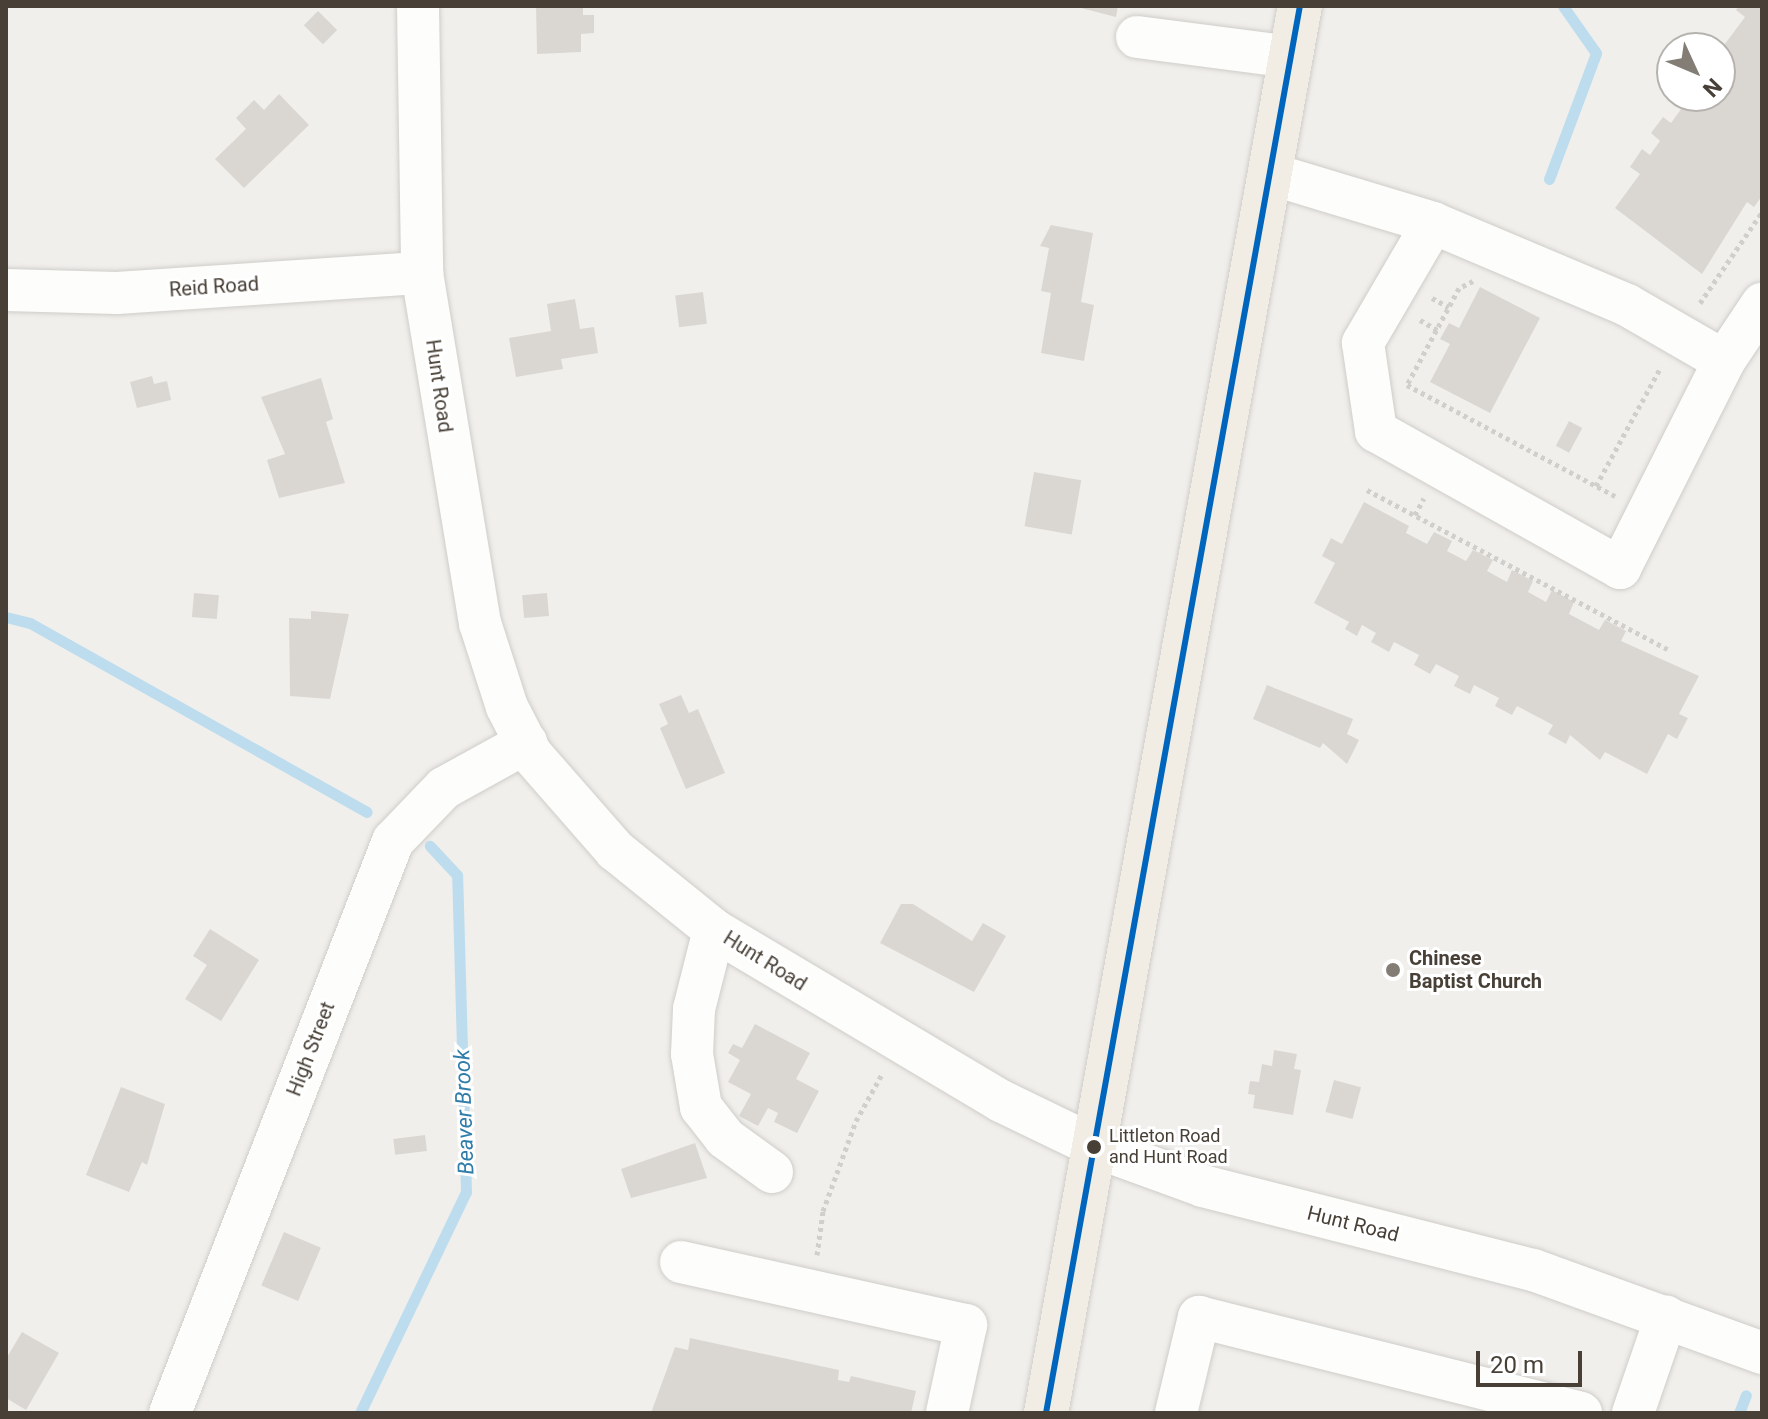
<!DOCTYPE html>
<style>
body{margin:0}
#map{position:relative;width:1768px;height:1419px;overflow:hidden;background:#f1efec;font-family:Roboto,sans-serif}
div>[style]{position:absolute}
.stream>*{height:11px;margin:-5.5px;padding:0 5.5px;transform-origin:5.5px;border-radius:5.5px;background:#bdddee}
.building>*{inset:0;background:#dad7d3;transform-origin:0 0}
.path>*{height:5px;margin-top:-2.5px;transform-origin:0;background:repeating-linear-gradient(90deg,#d1cfcb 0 4px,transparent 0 8px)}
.roads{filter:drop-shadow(0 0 2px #cfcdc9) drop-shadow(0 0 2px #cfcdc9)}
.minor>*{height:42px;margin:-21px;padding:0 21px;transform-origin:21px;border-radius:21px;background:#fdfdfc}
.major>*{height:44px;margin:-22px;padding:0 22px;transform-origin:22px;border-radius:22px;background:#f1ede5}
.bus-1>*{height:6px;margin:-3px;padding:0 3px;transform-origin:3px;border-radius:3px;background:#0065bd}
.dots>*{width:22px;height:22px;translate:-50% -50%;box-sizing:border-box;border:4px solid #fff;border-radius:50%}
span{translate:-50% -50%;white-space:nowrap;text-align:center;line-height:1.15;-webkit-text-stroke:6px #fff;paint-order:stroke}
.bus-label{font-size:18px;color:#484037}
.left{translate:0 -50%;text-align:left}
.street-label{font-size:20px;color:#484037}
.poi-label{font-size:20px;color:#484037;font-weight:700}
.water-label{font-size:22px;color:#307daa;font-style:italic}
.frame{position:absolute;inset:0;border:8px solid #484037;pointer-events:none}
.north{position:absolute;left:1656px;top:32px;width:80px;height:80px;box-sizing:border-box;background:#fff;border:2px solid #b6b3af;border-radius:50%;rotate:134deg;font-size:22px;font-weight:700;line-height:32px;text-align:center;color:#484037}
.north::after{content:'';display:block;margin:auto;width:28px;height:36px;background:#837d76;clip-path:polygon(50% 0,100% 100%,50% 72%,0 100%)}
.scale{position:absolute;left:1476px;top:1351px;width:106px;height:36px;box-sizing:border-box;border:4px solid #484037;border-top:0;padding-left:10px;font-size:24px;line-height:28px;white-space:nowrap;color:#484037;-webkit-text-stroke:6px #fff;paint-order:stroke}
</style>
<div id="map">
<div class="stream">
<div style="left:1549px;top:179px;width:134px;rotate:-69.5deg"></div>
<div style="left:1596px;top:53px;width:57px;rotate:-125.1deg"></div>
<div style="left:6px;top:617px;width:25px;rotate:14deg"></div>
<div style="left:30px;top:623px;width:386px;rotate:29.3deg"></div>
<div style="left:360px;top:1413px;width:245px;rotate:-64.4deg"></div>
<div style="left:466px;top:1192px;width:317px;rotate:-91.6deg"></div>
<div style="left:457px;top:875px;width:40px;rotate:-133deg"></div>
<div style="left:1739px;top:1413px;width:19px;rotate:-69deg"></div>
</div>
<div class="building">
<div style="clip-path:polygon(536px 6px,583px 6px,583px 15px,594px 15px,594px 33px,581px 34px,581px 52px,537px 54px)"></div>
<div style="clip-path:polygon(1073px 6px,1118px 6px,1116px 17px)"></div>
<div style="clip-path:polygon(1739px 6px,1762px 6px,1762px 196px,1754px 207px,1747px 202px,1702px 274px,1615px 208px,1640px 174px,1630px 167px,1642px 149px,1650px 155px,1660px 141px,1651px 133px,1663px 117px,1671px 123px,1684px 105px,1677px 96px,1720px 96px,1720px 48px,1711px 48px,1715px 42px,1722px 48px,1745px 17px,1736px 10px)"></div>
<div style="left:318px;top:11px;width:27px;height:20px;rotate:45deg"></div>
<div style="clip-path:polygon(279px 94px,309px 125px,244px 188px,215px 159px,246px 129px,236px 118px,254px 100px,264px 110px)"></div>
<div style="clip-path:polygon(1051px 225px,1093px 233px,1081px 302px,1094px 305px,1084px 361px,1041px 353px,1051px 293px,1041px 291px,1049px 248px,1040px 246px)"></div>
<div style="clip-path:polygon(1480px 287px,1540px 318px,1490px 413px,1430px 382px,1450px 344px,1440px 339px,1449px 323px,1459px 328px)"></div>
<div style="left:703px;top:292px;width:32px;height:28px;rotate:83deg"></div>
<div style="clip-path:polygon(575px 299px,580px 329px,594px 327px,598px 353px,561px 359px,563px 369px,516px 377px,509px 338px,551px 331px,547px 304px)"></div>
<div style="clip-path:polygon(152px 376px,154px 384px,167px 381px,171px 400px,137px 408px,130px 382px)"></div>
<div style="clip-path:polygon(321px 378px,333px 419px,326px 422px,345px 483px,279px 498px,267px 460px,285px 454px,261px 397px)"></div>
<div style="left:1569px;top:421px;width:15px;height:28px;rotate:28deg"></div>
<div style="left:1034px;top:472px;width:48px;height:55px;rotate:10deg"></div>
<div style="clip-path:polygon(1364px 502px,1409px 526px,1406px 533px,1427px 544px,1434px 532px,1452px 541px,1447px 551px,1466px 561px,1473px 550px,1493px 560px,1487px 571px,1507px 582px,1512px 570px,1533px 581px,1528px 592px,1546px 602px,1552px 590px,1574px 602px,1569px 614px,1599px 630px,1605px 620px,1626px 631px,1621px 641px,1699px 676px,1679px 714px,1688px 718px,1677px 739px,1668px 734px,1647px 774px,1605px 752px,1600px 760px,1570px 735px,1566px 744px,1548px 734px,1553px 725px,1517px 706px,1512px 715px,1495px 706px,1499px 698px,1474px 685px,1470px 694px,1454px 686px,1459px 676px,1436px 664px,1430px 674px,1414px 665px,1419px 655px,1394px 642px,1389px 652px,1371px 642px,1376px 633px,1362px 625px,1357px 636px,1345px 629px,1349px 622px,1314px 603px,1335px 563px,1322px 556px,1331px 538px,1342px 544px)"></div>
<div style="left:194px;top:593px;width:25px;height:24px;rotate:5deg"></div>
<div style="left:547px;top:593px;width:23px;height:25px;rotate:85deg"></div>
<div style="clip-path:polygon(311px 611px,349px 614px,330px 699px,290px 696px,289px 618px,311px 619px)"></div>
<div style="clip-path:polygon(1267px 685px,1353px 719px,1347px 734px,1359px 740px,1347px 764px,1323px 743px,1320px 748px,1253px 719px)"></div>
<div style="clip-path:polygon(681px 695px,689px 713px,698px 709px,725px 773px,686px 789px,660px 728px,668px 724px,659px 704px)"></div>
<div style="clip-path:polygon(901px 904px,913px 904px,972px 941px,983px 923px,1006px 936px,974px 992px,880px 943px)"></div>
<div style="clip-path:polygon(210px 929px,259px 960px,221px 1021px,185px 999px,207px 965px,193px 956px)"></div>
<div style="clip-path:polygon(755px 1024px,810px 1053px,796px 1079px,819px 1091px,797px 1133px,774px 1122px,778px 1113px,768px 1108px,758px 1126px,739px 1116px,751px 1094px,728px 1082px,740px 1060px,728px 1053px,733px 1044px,742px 1048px)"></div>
<div style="clip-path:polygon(1274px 1050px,1297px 1054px,1294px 1069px,1301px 1070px,1293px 1115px,1253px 1108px,1255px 1095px,1248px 1094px,1250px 1081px,1259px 1082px,1262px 1064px,1272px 1066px)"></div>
<div style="left:1334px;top:1080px;width:28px;height:33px;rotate:15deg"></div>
<div style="clip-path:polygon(121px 1087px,165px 1104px,147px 1165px,142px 1162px,129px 1192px,86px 1175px)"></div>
<div style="left:425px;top:1135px;width:16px;height:32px;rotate:83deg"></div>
<div style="clip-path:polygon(695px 1143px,707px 1178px,631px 1198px,621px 1169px)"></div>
<div style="left:284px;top:1232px;width:40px;height:58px;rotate:23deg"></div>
<div style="clip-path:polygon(22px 1332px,59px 1353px,26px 1410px,6px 1398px,6px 1359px)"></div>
<div style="clip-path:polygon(690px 1338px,839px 1370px,838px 1380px,849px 1382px,851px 1376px,916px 1391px,911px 1413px,651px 1413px,675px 1347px,688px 1350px)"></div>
</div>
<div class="path">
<div style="left:1473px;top:281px;width:16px;rotate:153deg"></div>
<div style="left:1459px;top:288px;width:110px;rotate:118.2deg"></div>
<div style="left:1407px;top:385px;width:236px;rotate:28.1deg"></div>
<div style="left:1432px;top:298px;width:19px;rotate:28deg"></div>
<div style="left:1700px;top:303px;width:110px;rotate:-55.7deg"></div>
<div style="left:1420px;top:320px;width:20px;rotate:30deg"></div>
<div style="left:1596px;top:486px;width:136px;rotate:-61.4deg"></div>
<div style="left:1367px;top:490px;width:340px;rotate:27.9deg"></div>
<div style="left:1415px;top:515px;width:19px;rotate:-62deg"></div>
<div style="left:817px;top:1255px;width:44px;rotate:-82.2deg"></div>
<div style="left:823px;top:1211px;width:96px;rotate:-69.9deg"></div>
<div style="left:856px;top:1121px;width:54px;rotate:-61deg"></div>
</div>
<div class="roads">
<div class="minor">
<div style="left:418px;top:6px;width:267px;rotate:89.1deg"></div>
<div style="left:422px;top:273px;width:355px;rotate:80.6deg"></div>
<div style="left:480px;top:623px;width:88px;rotate:72.2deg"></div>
<div style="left:507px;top:707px;width:53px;rotate:62.9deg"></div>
<div style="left:531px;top:754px;width:128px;rotate:48.8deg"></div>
<div style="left:615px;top:850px;width:127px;rotate:38.9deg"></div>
<div style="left:714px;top:930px;width:334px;rotate:30.8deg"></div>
<div style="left:1001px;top:1101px;width:106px;rotate:25.8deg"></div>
<div style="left:1096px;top:1147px;width:114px;rotate:20deg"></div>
<div style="left:1203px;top:1186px;width:341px;rotate:14.3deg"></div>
<div style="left:1533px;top:1270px;width:244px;rotate:19.9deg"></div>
<div style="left:1137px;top:37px;width:155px;rotate:7.4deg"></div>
<div style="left:1271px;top:174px;width:169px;rotate:16.8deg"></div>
<div style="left:1433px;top:223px;width:211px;rotate:22.9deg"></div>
<div style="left:1627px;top:305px;width:112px;rotate:30deg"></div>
<div style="left:1433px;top:223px;width:139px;rotate:120.3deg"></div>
<div style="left:1363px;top:343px;width:89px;rotate:81.6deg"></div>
<div style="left:1376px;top:431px;width:280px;rotate:29.3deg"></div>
<div style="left:1620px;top:568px;width:232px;rotate:-63.3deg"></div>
<div style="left:1724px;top:361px;width:69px;rotate:-56.3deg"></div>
<div style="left:6px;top:290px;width:111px;rotate:1.5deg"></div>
<div style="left:117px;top:293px;width:306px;rotate:-3.8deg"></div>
<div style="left:714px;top:930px;width:81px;rotate:104.2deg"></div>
<div style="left:694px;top:1009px;width:45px;rotate:92.5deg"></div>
<div style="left:692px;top:1054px;width:54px;rotate:80.4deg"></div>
<div style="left:701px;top:1107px;width:39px;rotate:52deg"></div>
<div style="left:725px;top:1138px;width:58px;rotate:35.9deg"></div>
<div style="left:681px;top:1262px;width:292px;rotate:12.5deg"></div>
<div style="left:966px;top:1325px;width:90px;rotate:102.2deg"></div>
<div style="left:170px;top:1413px;width:614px;rotate:-68.7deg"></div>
<div style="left:393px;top:841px;width:74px;rotate:-46.1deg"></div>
<div style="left:444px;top:788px;width:94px;rotate:-28.8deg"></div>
<div style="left:1176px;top:1413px;width:99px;rotate:-76.5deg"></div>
<div style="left:1199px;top:1317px;width:394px;rotate:14.1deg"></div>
<div style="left:1633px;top:1413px;width:102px;rotate:-71deg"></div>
</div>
<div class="major">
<div style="left:1046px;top:1413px;width:1430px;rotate:-79.77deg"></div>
</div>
</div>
<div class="bus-1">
<div style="left:1046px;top:1413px;width:1430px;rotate:-79.77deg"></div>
</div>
<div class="dots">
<div style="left:1393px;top:970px;background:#837d76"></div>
<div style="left:1094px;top:1147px;background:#484037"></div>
</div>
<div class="bus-label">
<span class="left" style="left:1109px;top:1147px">Littleton Road<br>and Hunt Road</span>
</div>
<div class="street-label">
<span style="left:214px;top:287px;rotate:-4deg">Reid Road</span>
<span style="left:439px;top:386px;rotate:82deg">Hunt Road</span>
<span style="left:765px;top:961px;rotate:32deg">Hunt Road</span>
<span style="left:311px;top:1049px;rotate:-69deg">High Street</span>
<span style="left:1353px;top:1224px;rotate:14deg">Hunt Road</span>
</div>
<div class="poi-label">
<span class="left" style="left:1409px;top:970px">Chinese<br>Baptist Church</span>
</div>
<div class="water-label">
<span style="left:464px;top:1112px;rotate:-92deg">Beaver Brook</span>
</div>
<div class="frame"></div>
<div class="north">N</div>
<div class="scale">20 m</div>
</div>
